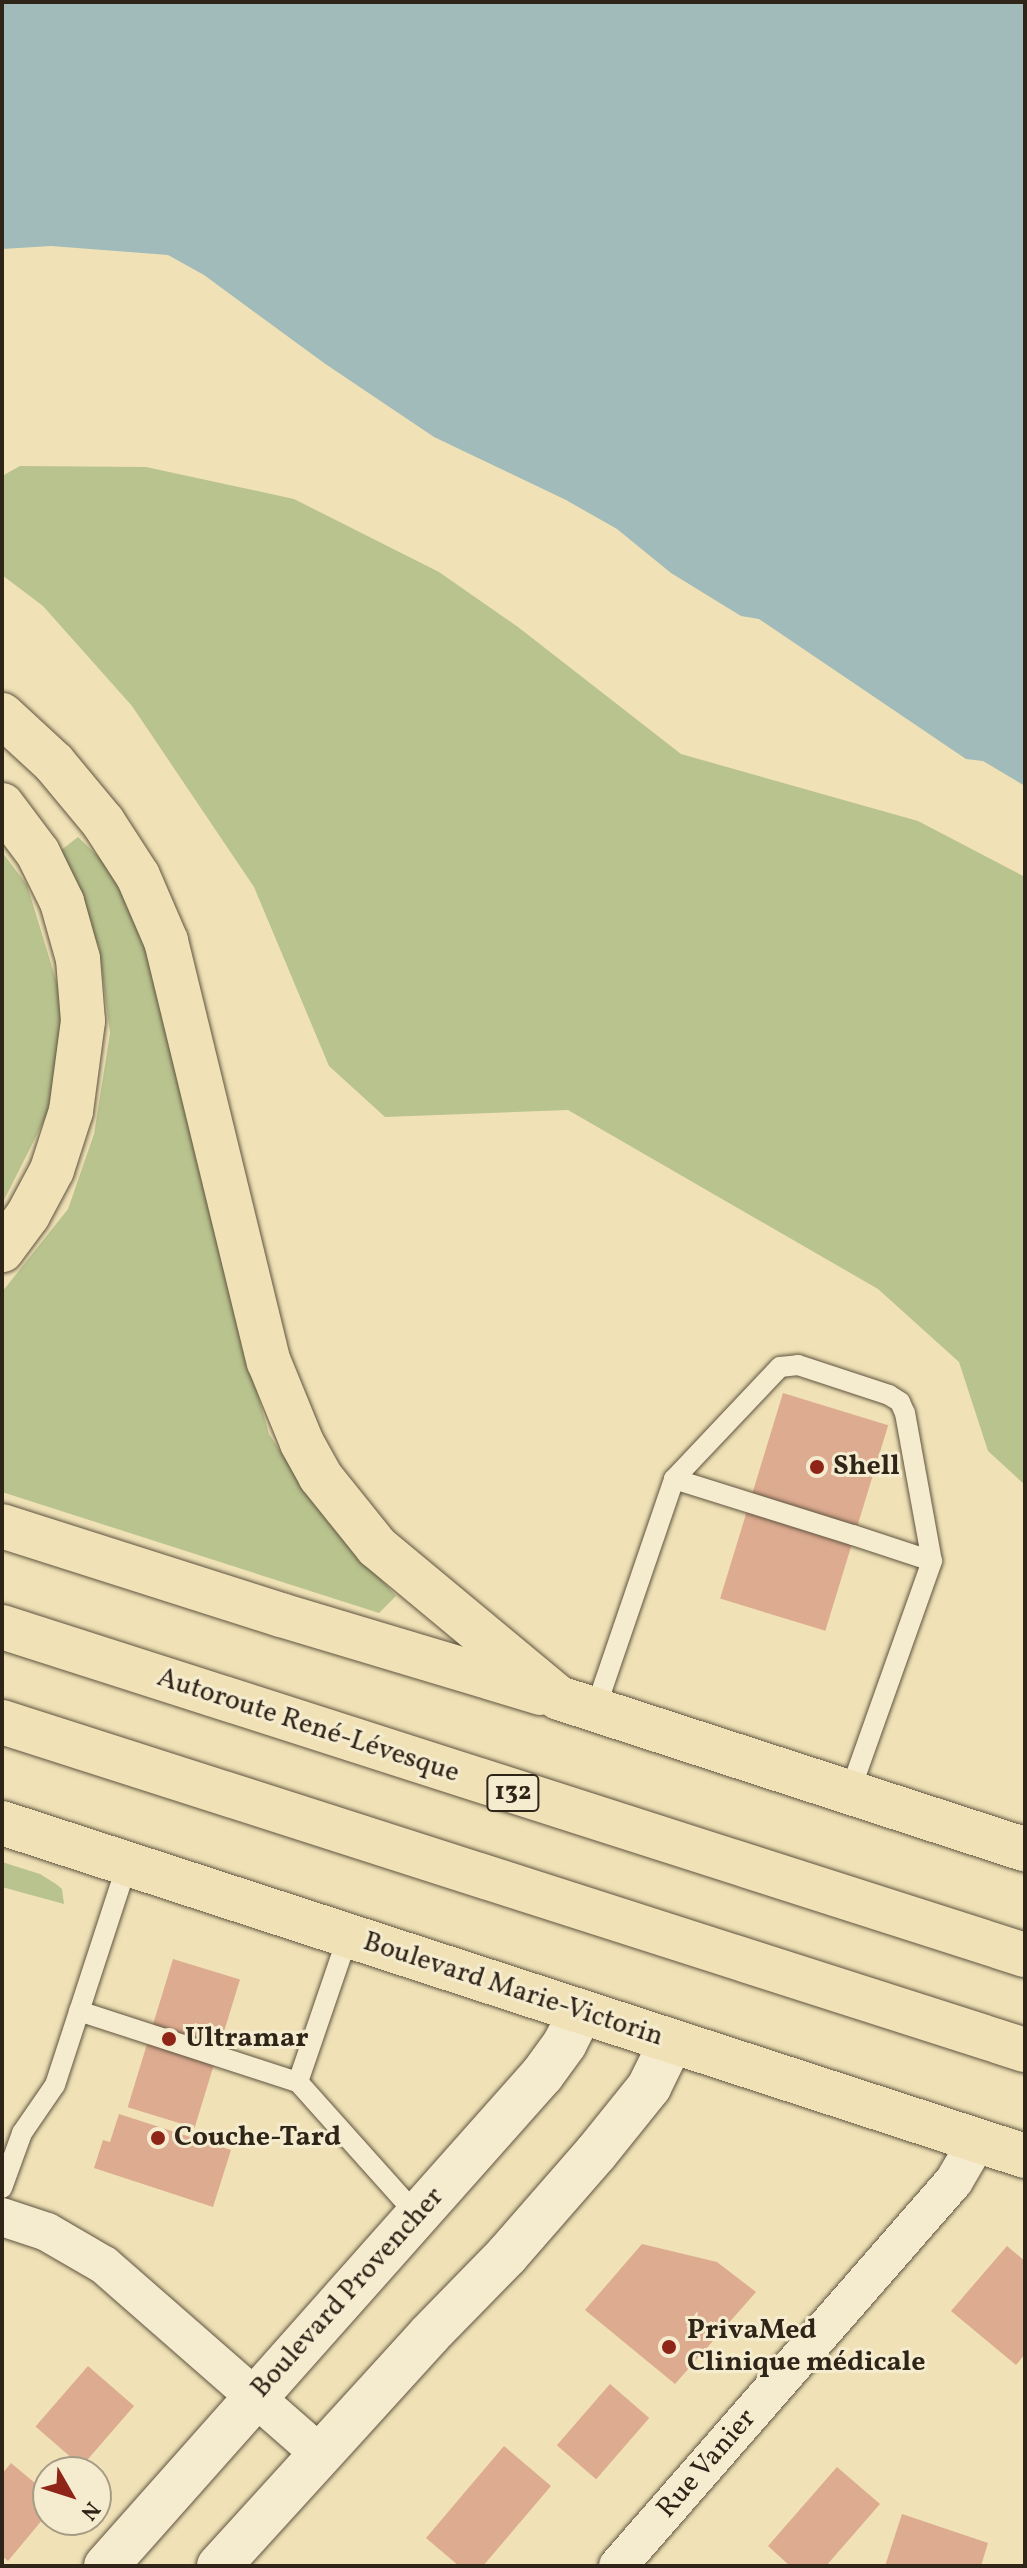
<!DOCTYPE html>
<meta charset="utf-8">
<style>
body{margin:0}
#map{position:relative;width:1027px;height:2568px;overflow:hidden;background:#f0e2b6;font-family:Vollkorn,serif}
div>[style]{position:absolute}
.green>*{inset:0;background:#b9c38e}
.water>*{inset:0;background:#a0bbba}
.building>*{inset:0;background:#ddab90;transform-origin:0 0}
.roads{filter:drop-shadow(0 0 2px #5f5440) drop-shadow(0 0 2px #5f5440)}
.service>*{height:20px;margin:-10px;padding:0 10px;transform-origin:10px;border-radius:10px;background:#f5ecd0}
.minor>*{height:38px;margin:-19px;padding:0 19px;transform-origin:19px;border-radius:19px;background:#f5ecd0}
.tertiary>*{height:44px;margin:-22px;padding:0 22px;transform-origin:22px;border-radius:22px;background:#f5ecd0}
.primary>*{height:44px;margin:-22px;padding:0 22px;transform-origin:22px;border-radius:22px;background:#f0e2b6}
.motorway>*{height:44px;margin:-22px;padding:0 22px;transform-origin:22px;border-radius:22px;background:#f0e2b6}
.dots>*{width:22px;height:22px;translate:-50% -50%;box-sizing:border-box;border:4px solid #f5ecd0;border-radius:50%}
span{translate:-50% -50%;white-space:nowrap;text-align:center;line-height:1.15;-webkit-text-stroke:6px #f5ecd0;paint-order:stroke}
.shield-label span{padding:2px 6px;background:#f5ecd0;border:2px solid;border-radius:6px;-webkit-text-stroke-width:0}
.shield-label{font-size:26px;color:#2f2418;font-weight:700}
.poi-label{font-size:28px;color:#2f2418;font-weight:700}
.left{translate:0 -50%;text-align:left}
.street-label{font-size:28px;color:#2f2418}
.frame{position:absolute;inset:0;border:4px solid #2f2418;pointer-events:none}
.north{position:absolute;left:32px;top:2456px;width:80px;height:80px;box-sizing:border-box;background:#f5ecd0;border:2px solid #a69c86;border-radius:50%;rotate:129deg;font-size:22px;font-weight:700;line-height:32px;text-align:center;color:#2f2418}
.north::after{content:'';display:block;margin:auto;width:28px;height:36px;background:#8f2418;clip-path:polygon(50% 0,100% 100%,50% 72%,0 100%)}
</style>
<div id="map">
<div class="green">
<div style="clip-path:polygon(20px 466px,146px 467px,294px 499px,439px 572px,518px 627px,681px 754px,918px 821px,1025px 877px,1025px 1485px,988px 1451px,959px 1362px,878px 1289px,568px 1110px,385px 1117px,329px 1066px,254px 887px,132px 706px,43px 606px,2px 575px,2px 476px)"></div>
<div style="clip-path:polygon(78px 837px,104px 862px,144px 930px,240px 1332px,269px 1434px,325px 1518px,396px 1596px,379px 1613px,2px 1492px,2px 1292px,68px 1209px,94px 1134px,110px 1033px,99px 947px,60px 851px)"></div>
<div style="clip-path:polygon(2px 852px,27px 885px,63px 1003px,52px 1105px,2px 1204px)"></div>
<div style="clip-path:polygon(2px 1862px,40px 1874px,56px 1884px,62px 1889px,64px 1904px,2px 1887px)"></div>
</div>
<div class="water">
<div style="clip-path:polygon(2px 2px,1025px 2px,1025px 786px,983px 761px,966px 759px,759px 619px,741px 616px,671px 573px,617px 529px,566px 500px,434px 437px,324px 363px,204px 275px,168px 255px,51px 246px,2px 249px)"></div>
</div>
<div class="building">
<div style="left:783px;top:1393px;width:110px;height:215px;rotate:17deg"></div>
<div style="left:173px;top:1959px;width:70px;height:155px;rotate:17deg"></div>
<div style="clip-path:polygon(119px 2114px,231px 2150px,213px 2207px,94px 2168px,103px 2140px,110px 2142px)"></div>
<div style="clip-path:polygon(642px 2244px,717px 2262px,756px 2292px,675px 2384px,585px 2310px)"></div>
<div style="clip-path:polygon(1007px 2246px,1025px 2261px,1025px 2354px,1016px 2365px,951px 2311px)"></div>
<div style="left:88px;top:2366px;width:61px;height:80px;rotate:41deg"></div>
<div style="left:610px;top:2384px;width:52px;height:81px;rotate:41deg"></div>
<div style="clip-path:polygon(504px 2446px,551px 2486px,483px 2566px,459px 2566px,426px 2538px)"></div>
<div style="clip-path:polygon(11px 2463px,48px 2494px,48px 2513px,8px 2561px,2px 2556px,2px 2474px)"></div>
<div style="clip-path:polygon(837px 2467px,880px 2504px,826px 2566px,790px 2566px,768px 2546px)"></div>
<div style="clip-path:polygon(902px 2514px,988px 2543px,981px 2566px,885px 2566px)"></div>
</div>
<div class="roads">
<div class="service">
<div style="left:674px;top:1479px;width:154px;rotate:-46.6deg"></div>
<div style="left:780px;top:1367px;width:18px;rotate:-6deg"></div>
<div style="left:798px;top:1365px;width:96px;rotate:18.2deg"></div>
<div style="left:889px;top:1395px;width:13px;rotate:32deg"></div>
<div style="left:900px;top:1402px;width:12px;rotate:66deg"></div>
<div style="left:905px;top:1413px;width:150px;rotate:79.7deg"></div>
<div style="left:595px;top:1710px;width:244px;rotate:-71.1deg"></div>
<div style="left:674px;top:1479px;width:188px;rotate:17.4deg"></div>
<div style="left:853px;top:1535px;width:83px;rotate:18.2deg"></div>
<div style="left:932px;top:1561px;width:244px;rotate:109.6deg"></div>
<div style="left:79px;top:2011px;width:230px;rotate:18deg"></div>
<div style="left:298px;top:2082px;width:154px;rotate:-71.1deg"></div>
<div style="left:298px;top:2082px;width:178px;rotate:48.2deg"></div>
<div style="left:2px;top:2188px;width:59px;rotate:-70deg"></div>
<div style="left:22px;top:2133px;width:58px;rotate:-55.5deg"></div>
<div style="left:55px;top:2085px;width:231px;rotate:-71.9deg"></div>
</div>
<div class="minor">
<div style="left:2px;top:2217px;width:47px;rotate:18.4deg"></div>
<div style="left:47px;top:2232px;width:66px;rotate:30.1deg"></div>
<div style="left:104px;top:2265px;width:287px;rotate:41.2deg"></div>
<div style="left:618px;top:2566px;width:511px;rotate:-48.89deg"></div>
<div style="left:954px;top:2181px;width:48px;rotate:-59.7deg"></div>
</div>
<div class="tertiary">
<div style="left:106px;top:2566px;width:657px;rotate:-48.4deg"></div>
<div style="left:542px;top:2075px;width:39px;rotate:-54deg"></div>
<div style="left:565px;top:2043px;width:34px;rotate:-63deg"></div>
<div style="left:219px;top:2566px;width:312px;rotate:-47.7deg"></div>
<div style="left:429px;top:2335px;width:112px;rotate:-45.7deg"></div>
<div style="left:507px;top:2255px;width:135px;rotate:-48.9deg"></div>
<div style="left:596px;top:2153px;width:85px;rotate:-51.2deg"></div>
<div style="left:649px;top:2087px;width:50px;rotate:-63.9deg"></div>
</div>
<div class="primary">
<div style="left:559px;top:1698px;width:490px;rotate:18deg"></div>
<div style="left:2px;top:1823px;width:1076px;rotate:18.03deg"></div>
</div>
<div class="motorway">
<div style="left:2px;top:715px;width:71px;rotate:42.7deg"></div>
<div style="left:54px;top:763px;width:77px;rotate:50.3deg"></div>
<div style="left:103px;top:822px;width:64px;rotate:57.1deg"></div>
<div style="left:138px;top:876px;width:71px;rotate:66.7deg"></div>
<div style="left:166px;top:941px;width:433px;rotate:76.3deg"></div>
<div style="left:269px;top:1362px;width:87px;rotate:67.8deg"></div>
<div style="left:302px;top:1443px;width:38px;rotate:61deg"></div>
<div style="left:320px;top:1476px;width:91px;rotate:51.2deg"></div>
<div style="left:377px;top:1547px;width:236px;rotate:39.7deg"></div>
<div style="left:2px;top:805px;width:60px;rotate:53.1deg"></div>
<div style="left:38px;top:853px;width:55px;rotate:63.9deg"></div>
<div style="left:62px;top:902px;width:59px;rotate:74.3deg"></div>
<div style="left:78px;top:959px;width:62px;rotate:85.4deg"></div>
<div style="left:83px;top:1021px;width:91px;rotate:97.6deg"></div>
<div style="left:71px;top:1111px;width:62px;rotate:107.9deg"></div>
<div style="left:52px;top:1170px;width:51px;rotate:118.1deg"></div>
<div style="left:28px;top:1215px;width:44px;rotate:126.6deg"></div>
<div style="left:2px;top:1526px;width:293px;rotate:17.7deg"></div>
<div style="left:281px;top:1615px;width:271px;rotate:16.7deg"></div>
<div style="left:2px;top:1627px;width:1074px;rotate:17.78deg"></div>
<div style="left:2px;top:1722px;width:1074px;rotate:17.78deg"></div>
</div>
</div>
<div class="dots">
<div style="left:817px;top:1467px;background:#8f2418"></div>
<div style="left:169px;top:2039px;background:#8f2418"></div>
<div style="left:158px;top:2138px;background:#8f2418"></div>
<div style="left:669px;top:2347px;background:#8f2418"></div>
</div>
<div class="shield-label">
<span style="left:513px;top:1793px">132</span>
</div>
<div class="poi-label">
<span class="left" style="left:833px;top:1467px">Shell</span>
<span class="left" style="left:185px;top:2039px">Ultramar</span>
<span class="left" style="left:174px;top:2138px">Couche-Tard</span>
<span class="left" style="left:687px;top:2347px">PrivaMed<br>Clinique médicale</span>
</div>
<div class="street-label">
<span style="left:308px;top:1726px;rotate:18deg">Autoroute René-Lévesque</span>
<span style="left:513px;top:1990px;rotate:18deg">Boulevard Marie-Victorin</span>
<span style="left:348px;top:2293px;rotate:-48deg">Boulevard Provencher</span>
<span style="left:707px;top:2464px;rotate:-49deg">Rue Vanier</span>
</div>
<div class="frame"></div>
<div class="north">N</div>
</div>
